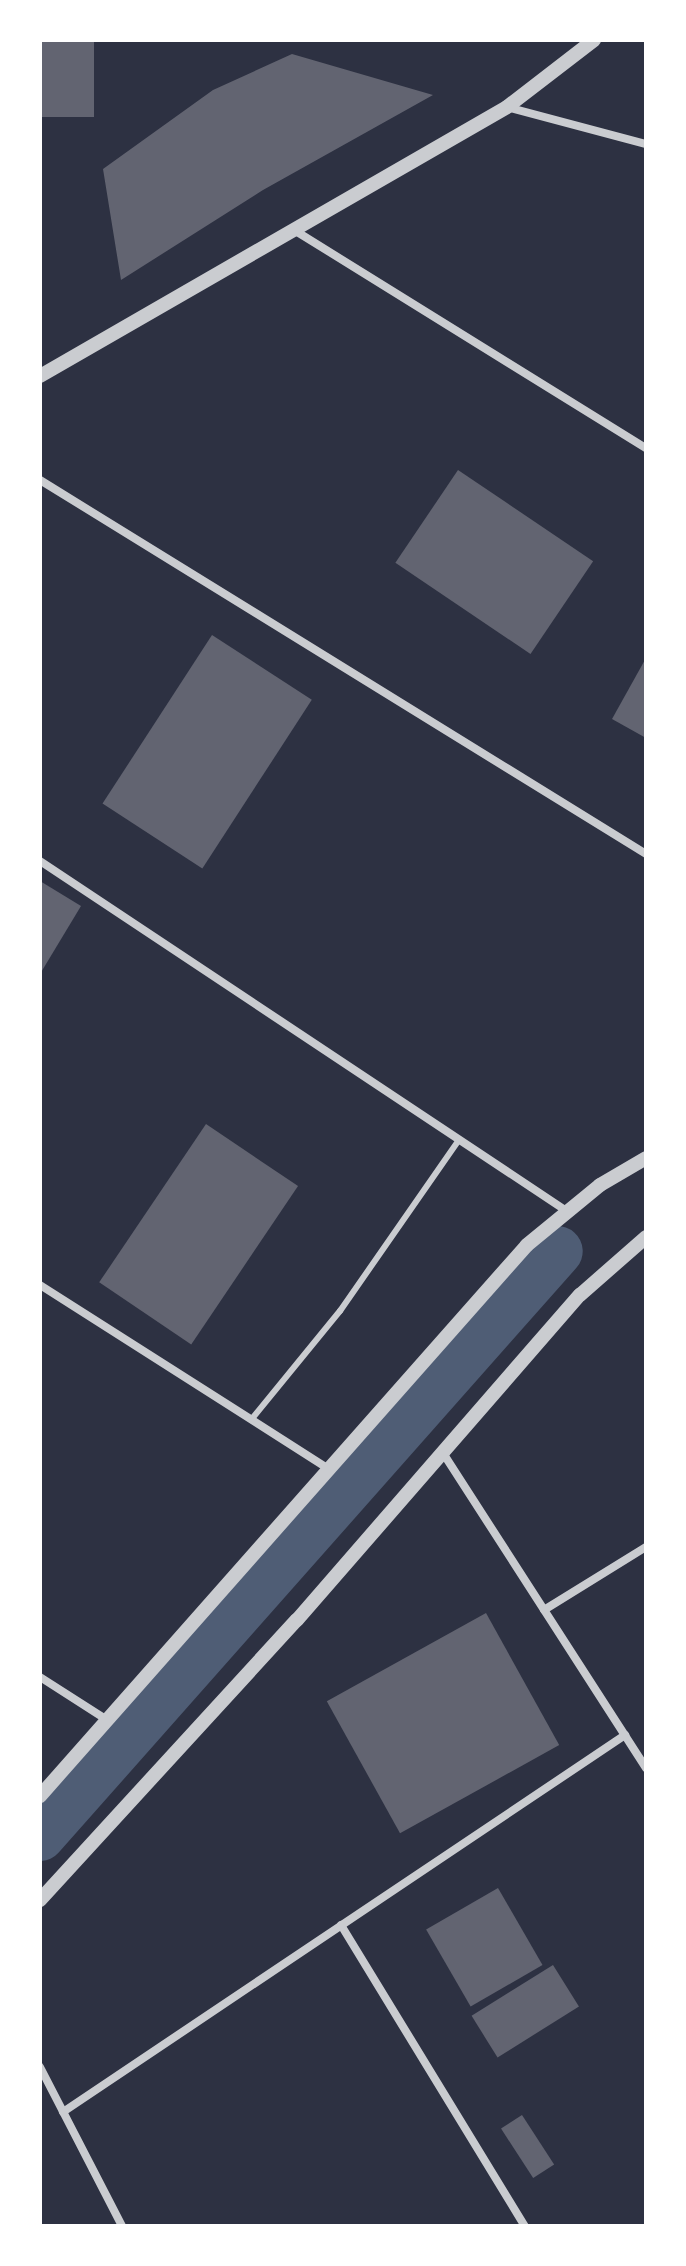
<!DOCTYPE html>
<style>
body{margin:0}
#map{position:relative;width:686px;height:2266px;overflow:hidden;background:#2d3142;font-family:Cabin,sans-serif}
div>[style]{position:absolute}
.canal>*{height:50px;margin:-25px;padding:0 25px;transform-origin:25px;border-radius:25px;background:#4f5d75}
.building>*{inset:0;background:#626471;transform-origin:0 0}
.service>*{height:6px;margin:-3px;padding:0 3px;transform-origin:3px;border-radius:3px;background:#caccd0}
.minor>*{height:8px;margin:-4px;padding:0 4px;transform-origin:4px;border-radius:4px;background:#caccd0}
.tertiary>*{height:14px;margin:-7px;padding:0 7px;transform-origin:7px;border-radius:7px;background:#caccd0}
span{translate:-50% -50%;white-space:nowrap;text-align:center;line-height:1.15;-webkit-text-stroke:8px #fff;paint-order:stroke}
.frame{position:absolute;inset:0;border:42px solid #fff;pointer-events:none}
</style>
<div id="map">
<div class="canal">
<div style="left:40px;top:1836px;width:781px;rotate:-48.48deg"></div>
</div>
<div class="building">
<div style="left:40px;top:40px;width:54px;height:77px"></div>
<div style="clip-path:polygon(292px 54px,433px 95px,263px 190px,121px 280px,103px 169px,213px 90px)"></div>
<div style="left:458px;top:470px;width:163px;height:112px;rotate:34deg"></div>
<div style="left:212px;top:635px;width:119px;height:201px;rotate:33deg"></div>
<div style="clip-path:polygon(646px 658px,646px 738px,612px 719px)"></div>
<div style="clip-path:polygon(40px 881px,81px 906px,40px 974px)"></div>
<div style="left:206px;top:1124px;width:111px;height:191px;rotate:34deg"></div>
<div style="left:486px;top:1613px;width:151px;height:182px;rotate:61deg"></div>
<div style="left:498px;top:1888px;width:89px;height:83px;rotate:60deg"></div>
<div style="left:553px;top:1965px;width:49px;height:96px;rotate:58deg"></div>
<div style="left:522px;top:2115px;width:59px;height:25px;rotate:57deg"></div>
</div>
<div class="service">
<div style="left:251px;top:1420px;width:141px;rotate:-50.8deg"></div>
<div style="left:340px;top:1311px;width:208px;rotate:-55.2deg"></div>
</div>
<div class="minor">
<div style="left:507px;top:107px;width:144px;rotate:14.9deg"></div>
<div style="left:294px;top:230px;width:414px;rotate:31.8deg"></div>
<div style="left:40px;top:480px;width:712px;rotate:31.68deg"></div>
<div style="left:40px;top:861px;width:630px;rotate:33.61deg"></div>
<div style="left:40px;top:1285px;width:343px;rotate:32.5deg"></div>
<div style="left:443px;top:1453px;width:375px;rotate:57.2deg"></div>
<div style="left:544px;top:1610px;width:120px;rotate:-31.7deg"></div>
<div style="left:40px;top:1677px;width:80px;rotate:32.7deg"></div>
<div style="left:341px;top:1925px;width:353px;rotate:58.6deg"></div>
<div style="left:40px;top:2067px;width:179px;rotate:62.7deg"></div>
<div style="left:63px;top:2112px;width:677px;rotate:-33.85deg"></div>
</div>
<div class="tertiary">
<div style="left:40px;top:376px;width:539px;rotate:-29.94deg"></div>
<div style="left:507px;top:107px;width:110px;rotate:-37.6deg"></div>
<div style="left:40px;top:1796px;width:735px;rotate:-48.53deg"></div>
<div style="left:527px;top:1245px;width:94px;rotate:-39.4deg"></div>
<div style="left:600px;top:1185px;width:53px;rotate:-30.4deg"></div>
<div style="left:40px;top:1900px;width:380px;rotate:-47.5deg"></div>
<div style="left:297px;top:1620px;width:431px;rotate:-49deg"></div>
<div style="left:580px;top:1295px;width:88px;rotate:-41.3deg"></div>
</div>
<div class="frame"></div>
</div>
